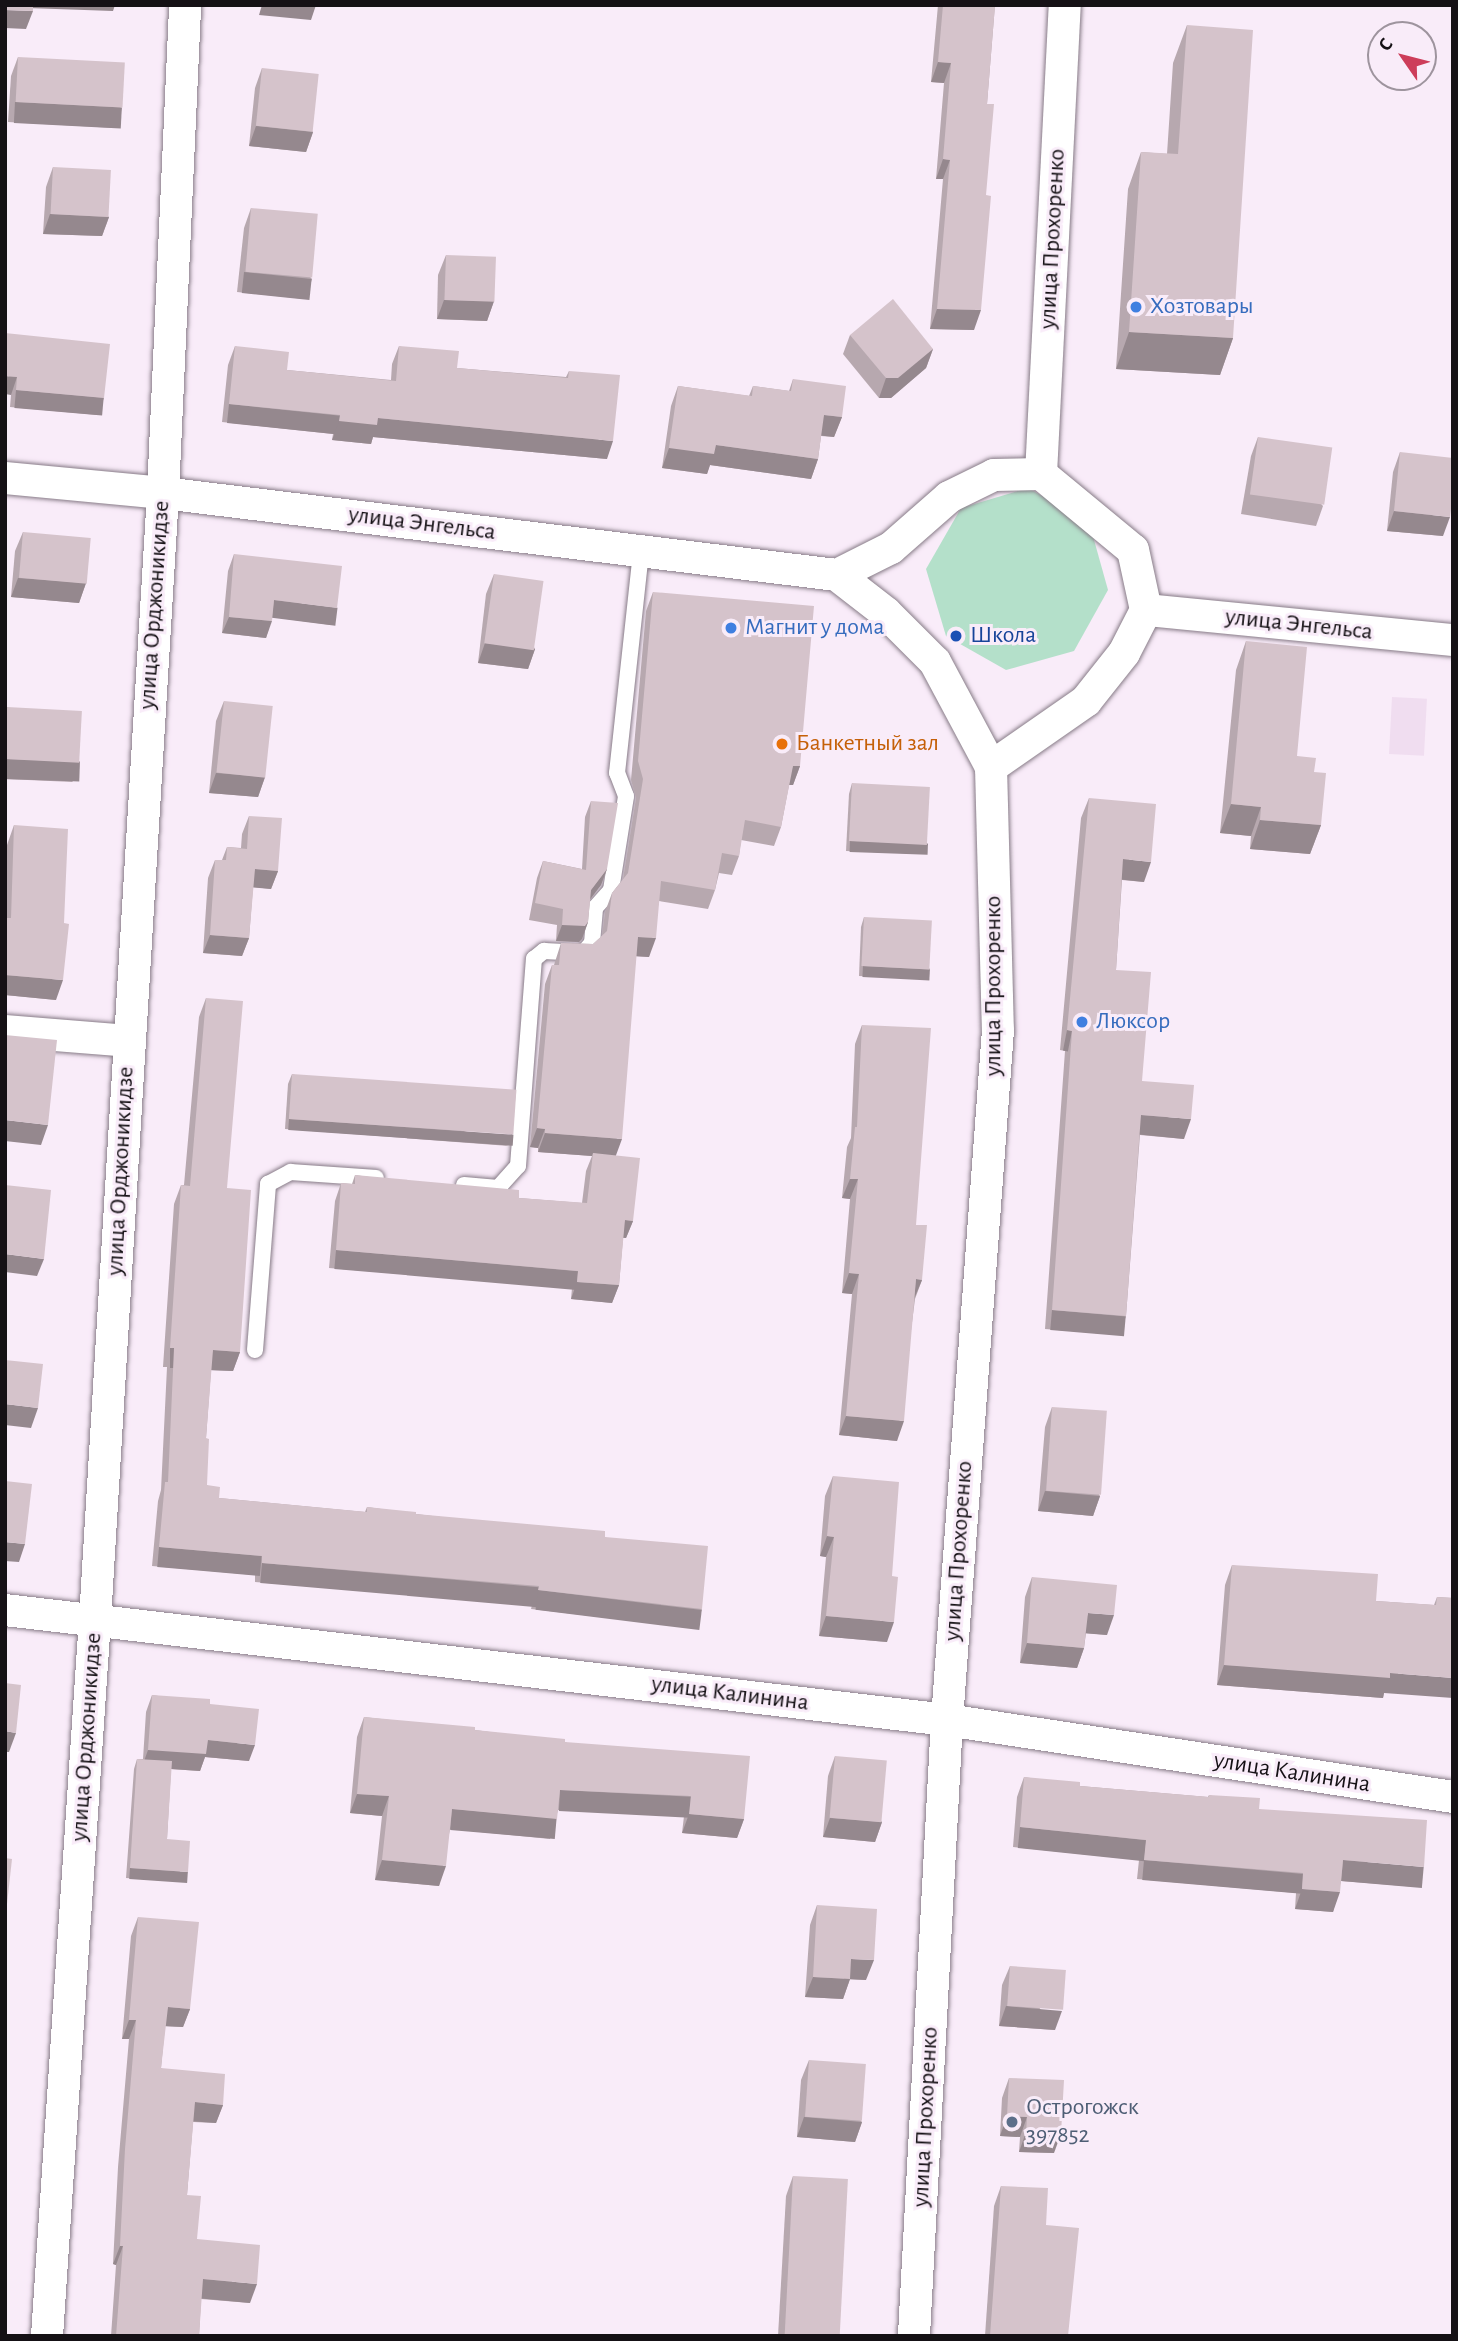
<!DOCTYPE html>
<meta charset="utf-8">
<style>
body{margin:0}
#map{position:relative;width:1458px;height:2341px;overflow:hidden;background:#f9ecf9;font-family:"Alegreya Sans",sans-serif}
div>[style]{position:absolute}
.built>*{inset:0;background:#f0ddf0;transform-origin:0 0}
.green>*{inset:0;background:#b4e0ca}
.roads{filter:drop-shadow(0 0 2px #877b87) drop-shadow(0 0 2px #877b87)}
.service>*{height:16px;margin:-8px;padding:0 8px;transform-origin:8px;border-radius:8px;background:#fff}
.minor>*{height:32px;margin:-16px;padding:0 16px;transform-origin:16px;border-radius:16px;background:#fff}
.wall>*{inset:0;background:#b7a8af}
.shaded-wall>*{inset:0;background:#95888e;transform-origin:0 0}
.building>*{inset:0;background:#d5c3cb;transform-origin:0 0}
.dots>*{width:19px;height:19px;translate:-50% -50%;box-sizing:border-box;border:4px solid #f9ecf9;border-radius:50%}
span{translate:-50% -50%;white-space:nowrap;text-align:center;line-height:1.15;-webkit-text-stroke:6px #f9ecf9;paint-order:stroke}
.street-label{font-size:24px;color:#151115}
.shop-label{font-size:24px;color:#366cbe}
.left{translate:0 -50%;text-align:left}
.transit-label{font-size:24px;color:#164399}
.food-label{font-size:24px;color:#c56008}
.service-label{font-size:24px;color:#4e5e75}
.frame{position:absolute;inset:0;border:7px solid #151115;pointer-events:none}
.north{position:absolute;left:1367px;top:21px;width:70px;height:70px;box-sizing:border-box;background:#f9ecf9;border:2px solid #9e949e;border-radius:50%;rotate:305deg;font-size:19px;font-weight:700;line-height:28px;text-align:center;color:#151115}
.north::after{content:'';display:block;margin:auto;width:24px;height:32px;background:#cd3d5a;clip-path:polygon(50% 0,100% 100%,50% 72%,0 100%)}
</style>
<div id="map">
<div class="built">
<div style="left:1392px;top:697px;width:35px;height:57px;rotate:3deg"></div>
</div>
<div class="green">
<div style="clip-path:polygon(1028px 488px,1089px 522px,1108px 590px,1074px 651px,1006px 670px,946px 636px,926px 569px,961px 508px)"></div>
</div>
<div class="roads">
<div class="service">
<div style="left:464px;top:1185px;width:34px;rotate:5deg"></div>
<div style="left:498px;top:1188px;width:30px;rotate:-48deg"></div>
<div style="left:518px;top:1166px;width:208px;rotate:-85.6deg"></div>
<div style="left:534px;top:959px;width:13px;rotate:-39deg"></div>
<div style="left:544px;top:951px;width:39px;rotate:3deg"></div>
<div style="left:583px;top:953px;width:13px;rotate:-48deg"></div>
<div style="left:592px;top:943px;width:35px;rotate:-85deg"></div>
<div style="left:595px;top:908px;width:24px;rotate:-48deg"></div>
<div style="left:611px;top:890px;width:95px;rotate:-80.9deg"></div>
<div style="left:626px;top:796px;width:25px;rotate:-111deg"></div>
<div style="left:617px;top:773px;width:223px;rotate:-83.8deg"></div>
<div style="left:255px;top:1350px;width:167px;rotate:-85.5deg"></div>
<div style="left:268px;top:1184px;width:26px;rotate:-28deg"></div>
<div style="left:291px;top:1172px;width:85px;rotate:4deg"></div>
</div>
<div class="minor">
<div style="left:1041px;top:474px;width:470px;rotate:-87.1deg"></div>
<div style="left:5px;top:478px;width:159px;rotate:5.4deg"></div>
<div style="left:163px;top:493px;width:679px;rotate:6.94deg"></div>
<div style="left:837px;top:575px;width:62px;rotate:37.8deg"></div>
<div style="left:886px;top:613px;width:69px;rotate:45deg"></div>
<div style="left:935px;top:662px;width:119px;rotate:61.9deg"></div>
<div style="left:991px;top:767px;width:263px;rotate:88.5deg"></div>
<div style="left:998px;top:1030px;width:692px;rotate:94.23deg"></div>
<div style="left:947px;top:1720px;width:617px;rotate:93.07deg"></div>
<div style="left:837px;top:575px;width:60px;rotate:-26.6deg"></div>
<div style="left:891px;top:548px;width:77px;rotate:-41.3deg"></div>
<div style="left:949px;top:497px;width:50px;rotate:-26.1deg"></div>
<div style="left:994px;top:475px;width:47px;rotate:-1.2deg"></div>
<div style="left:1041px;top:474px;width:119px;rotate:39.6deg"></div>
<div style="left:1133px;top:550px;width:61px;rotate:77.8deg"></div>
<div style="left:1146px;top:610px;width:48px;rotate:117.1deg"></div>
<div style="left:1124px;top:653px;width:61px;rotate:128.4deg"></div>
<div style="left:1086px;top:701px;width:116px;rotate:145.2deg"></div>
<div style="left:1146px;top:610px;width:308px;rotate:5.6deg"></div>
<div style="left:5px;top:1031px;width:123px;rotate:4.6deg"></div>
<div style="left:5px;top:1610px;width:948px;rotate:6.66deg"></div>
<div style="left:947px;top:1720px;width:512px;rotate:8.65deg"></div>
<div style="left:47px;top:2336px;width:719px;rotate:-86.17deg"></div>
<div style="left:95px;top:1619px;width:1128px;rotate:-86.54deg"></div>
<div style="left:163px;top:493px;width:488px;rotate:-87.4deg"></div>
</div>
</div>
<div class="wall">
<div style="clip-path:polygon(938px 5px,995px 5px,987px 104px,974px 330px,930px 329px,943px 179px,936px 179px,944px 83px,931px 82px)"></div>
<div style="clip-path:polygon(1187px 25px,1233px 338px,1220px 375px,1116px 369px,1128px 189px,1141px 152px,1167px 154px,1173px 63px)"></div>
<div style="clip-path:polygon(18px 57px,122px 108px,115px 128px,8px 122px,11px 76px)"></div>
<div style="clip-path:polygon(262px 68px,313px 132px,306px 152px,249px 146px,255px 88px)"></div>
<div style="clip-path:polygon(53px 167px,109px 217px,102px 236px,43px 234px,46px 187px)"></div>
<div style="clip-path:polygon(251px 208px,312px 279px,305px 299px,237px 292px,244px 228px)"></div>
<div style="clip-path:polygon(446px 255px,494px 301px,487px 321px,437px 319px,438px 275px)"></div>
<div style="clip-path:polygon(5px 333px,104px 398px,98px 415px,10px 407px,11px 395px)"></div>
<div style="clip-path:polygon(850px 335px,933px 349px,926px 368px,891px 398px,879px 398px,843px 354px)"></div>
<div style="clip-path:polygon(235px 346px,287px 370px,391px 380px,392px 364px,399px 346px,457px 368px,566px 377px,569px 371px,607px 459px,373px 437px,371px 444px,332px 440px,333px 434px,222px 422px,228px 365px)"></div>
<div style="clip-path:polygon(793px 379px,842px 417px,834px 437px,821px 436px,818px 459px,811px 479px,710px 465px,707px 474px,662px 468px,671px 406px,678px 386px,749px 396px,753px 386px,789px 391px)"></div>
<div style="clip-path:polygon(1258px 437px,1323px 506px,1316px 526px,1241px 514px,1251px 456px)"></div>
<div style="clip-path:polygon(1400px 452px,1443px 536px,1387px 531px,1393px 472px)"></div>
<div style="clip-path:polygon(23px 532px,86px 583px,79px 603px,11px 597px,15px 551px)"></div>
<div style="clip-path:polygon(234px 554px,331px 625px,272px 617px,266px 638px,222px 633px,228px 571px)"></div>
<div style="clip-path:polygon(494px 574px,535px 649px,528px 669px,478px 663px,486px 594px)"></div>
<div style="clip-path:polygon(653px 592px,800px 766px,793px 785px,789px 785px,781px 827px,774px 846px,741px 840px,739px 856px,732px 875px,719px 873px,715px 890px,708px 909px,659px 901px,649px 957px,636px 956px,615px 1156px,633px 1221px,626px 1238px,623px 1238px,619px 1285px,612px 1303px,571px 1299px,572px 1288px,329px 1268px,335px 1201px,341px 1183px,352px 1184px,355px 1175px,519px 1198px,582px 1203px,586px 1171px,592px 1156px,538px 1152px,538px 1148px,530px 1147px,545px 984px,552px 965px,554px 965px,561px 943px,593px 944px,602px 936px,605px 912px,612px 893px,623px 879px,636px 798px,631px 780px,646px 611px)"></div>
<div style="clip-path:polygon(1246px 641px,1297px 756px,1314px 772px,1321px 825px,1310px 854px,1250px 849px,1251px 836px,1220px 833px,1236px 670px)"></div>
<div style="clip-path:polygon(224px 701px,265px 777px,258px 797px,209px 793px,216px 721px)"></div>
<div style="clip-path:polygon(7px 707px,73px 782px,5px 779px,5px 713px)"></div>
<div style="clip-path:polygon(852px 783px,928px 844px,924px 854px,846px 851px,849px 794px)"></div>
<div style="clip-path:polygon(1089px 798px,1144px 882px,1122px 880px,1116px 970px,1142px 1081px,1184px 1139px,1140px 1135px,1126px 1316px,1119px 1335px,1045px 1329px,1065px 1051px,1060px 1050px,1081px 818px)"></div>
<div style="clip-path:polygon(591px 801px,607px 869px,601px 885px,590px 900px,588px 922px,582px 939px,579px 942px,556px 941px,557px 925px,529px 920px,537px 878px,543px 861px,582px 869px,585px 817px)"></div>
<div style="clip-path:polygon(249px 816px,278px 871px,271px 889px,253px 887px,249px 938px,242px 956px,203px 953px,208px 878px,215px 860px,222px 860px,227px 847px,241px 848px,242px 834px)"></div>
<div style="clip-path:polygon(14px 825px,56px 1000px,5px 995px,5px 887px,7px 845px)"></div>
<div style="clip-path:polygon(864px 917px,930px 969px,926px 979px,859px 976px,861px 927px)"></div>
<div style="clip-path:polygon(206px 998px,227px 1188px,240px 1352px,233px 1371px,211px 1370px,206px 1438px,207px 1485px,219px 1498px,365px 1512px,367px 1507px,416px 1514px,605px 1537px,702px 1609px,695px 1628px,531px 1609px,532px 1605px,255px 1582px,255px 1575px,152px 1566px,158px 1501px,161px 1490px,167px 1367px,163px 1367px,174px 1204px,181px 1185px,184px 1185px,199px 1017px)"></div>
<div style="clip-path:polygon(862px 1025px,916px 1225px,922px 1280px,915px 1299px,897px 1441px,839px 1435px,852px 1294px,842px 1293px,850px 1199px,842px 1198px,847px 1147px,851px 1138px,855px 1044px)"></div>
<div style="clip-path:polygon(292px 1074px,509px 1146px,285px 1129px,288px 1084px)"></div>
<div style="clip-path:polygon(1052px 1407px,1100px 1496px,1093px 1516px,1038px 1511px,1045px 1427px)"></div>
<div style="clip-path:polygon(833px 1476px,887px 1642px,819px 1636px,826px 1557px,820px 1556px,825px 1496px)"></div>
<div style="clip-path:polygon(1232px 1565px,1376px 1601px,1434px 1605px,1437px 1597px,1453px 1598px,1384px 1693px,1383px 1698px,1217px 1685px,1225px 1585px)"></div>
<div style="clip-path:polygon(1032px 1577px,1107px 1635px,1086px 1633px,1084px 1648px,1077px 1668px,1020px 1663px,1025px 1597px)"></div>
<div style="clip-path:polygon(152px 1695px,210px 1704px,249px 1761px,205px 1757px,200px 1771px,171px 1769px,167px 1839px,184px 1882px,126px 1878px,134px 1769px,137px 1759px,143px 1759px,146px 1712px)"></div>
<div style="clip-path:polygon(364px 1717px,475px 1730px,565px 1742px,744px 1819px,737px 1838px,682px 1833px,684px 1816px,558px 1810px,550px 1839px,450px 1829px,439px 1886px,375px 1880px,382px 1816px,350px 1813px,357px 1737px)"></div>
<div style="clip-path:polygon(835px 1756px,882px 1822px,875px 1842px,823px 1837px,828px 1776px)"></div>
<div style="clip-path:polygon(1024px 1777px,1080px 1786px,1208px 1797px,1209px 1795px,1259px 1809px,1417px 1887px,1341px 1881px,1333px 1912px,1295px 1909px,1296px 1893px,1137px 1879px,1139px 1860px,1013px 1847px,1017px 1797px)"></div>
<div style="clip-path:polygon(817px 1905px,866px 1980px,850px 1979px,843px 1999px,805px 1997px,810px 1925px)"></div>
<div style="clip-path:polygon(138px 1917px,190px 2009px,183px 2027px,165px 2026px,161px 2068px,223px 2105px,216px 2123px,193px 2122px,187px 2195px,197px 2239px,250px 2303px,201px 2299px,199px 2336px,111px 2336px,116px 2265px,113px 2264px,118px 2167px,129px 2039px,122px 2039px,131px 1936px)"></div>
<div style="clip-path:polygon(1010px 1966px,1055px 2030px,999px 2026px,1002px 1985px)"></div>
<div style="clip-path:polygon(809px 2060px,862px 2122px,855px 2142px,797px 2137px,801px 2080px)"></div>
<div style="clip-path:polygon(1009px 2078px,1054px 2153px,1019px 2152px,1020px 2137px,1000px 2136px,1002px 2098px)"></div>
<div style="clip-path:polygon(793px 2176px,839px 2336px,778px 2336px,786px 2196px)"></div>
<div style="clip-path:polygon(1001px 2186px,1046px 2225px,1068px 2336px,985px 2336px,994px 2206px)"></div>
</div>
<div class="shaded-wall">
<div style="clip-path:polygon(28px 5px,115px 5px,113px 11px,27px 8px)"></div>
<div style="clip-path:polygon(262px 5px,316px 5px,311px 20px,259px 15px)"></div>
<div style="clip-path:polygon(5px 10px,33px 11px,26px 29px,5px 28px)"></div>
<div style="clip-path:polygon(938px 62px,951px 63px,944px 83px,931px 82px)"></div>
<div style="left:15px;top:102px;width:107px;height:21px;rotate:3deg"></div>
<div style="clip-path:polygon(256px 126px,313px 132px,306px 152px,249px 146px)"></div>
<div style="clip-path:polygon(943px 159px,950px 160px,943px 179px,936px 179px)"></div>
<div style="clip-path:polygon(50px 214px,109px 217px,102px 236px,43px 234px)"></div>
<div style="left:244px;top:272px;width:68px;height:21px;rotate:6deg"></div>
<div style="clip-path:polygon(444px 300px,494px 301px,487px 321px,437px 319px)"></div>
<div style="clip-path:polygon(937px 309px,981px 310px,974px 330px,930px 329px)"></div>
<div style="clip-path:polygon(1129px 332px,1233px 338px,1220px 375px,1116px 369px)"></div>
<div style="clip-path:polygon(933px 349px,926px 368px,891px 398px,879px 398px,886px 378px)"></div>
<div style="clip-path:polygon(5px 376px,17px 377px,11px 395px,5px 394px)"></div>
<div style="left:16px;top:390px;width:88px;height:18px;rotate:5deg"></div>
<div style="left:229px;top:404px;width:112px;height:19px;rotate:6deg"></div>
<div style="clip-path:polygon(824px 415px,842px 417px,834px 437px,816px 435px)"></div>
<div style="clip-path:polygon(378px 418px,613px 441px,607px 459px,373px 437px,371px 444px,332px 440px,339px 421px)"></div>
<div style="clip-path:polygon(716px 445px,818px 459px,811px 479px,710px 465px,707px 474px,662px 468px,669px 448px)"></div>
<div style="clip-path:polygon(1394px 511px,1450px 517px,1443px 536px,1387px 531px)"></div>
<div style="clip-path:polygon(18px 578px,86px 583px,79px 603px,11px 597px)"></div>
<div style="left:274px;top:600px;width:64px;height:18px;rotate:7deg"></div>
<div style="clip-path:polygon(229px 617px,272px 621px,266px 638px,222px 633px)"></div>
<div style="clip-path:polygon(485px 643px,535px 649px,528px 669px,478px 663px)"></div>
<div style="left:5px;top:759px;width:75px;height:20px;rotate:2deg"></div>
<div style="clip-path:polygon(793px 766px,800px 766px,793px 785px,786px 785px)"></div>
<div style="clip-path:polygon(216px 773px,265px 777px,258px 797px,209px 793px)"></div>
<div style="clip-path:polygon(1231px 804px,1261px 807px,1251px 836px,1220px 833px)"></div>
<div style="clip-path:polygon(1260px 820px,1321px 825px,1310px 854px,1250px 849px)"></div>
<div style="left:850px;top:841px;width:78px;height:11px;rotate:2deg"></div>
<div style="clip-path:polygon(1123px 859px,1151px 862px,1144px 882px,1116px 879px)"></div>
<div style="clip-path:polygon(255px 869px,278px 871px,271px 889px,248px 887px)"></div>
<div style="clip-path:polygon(607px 869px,601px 885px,585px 906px,591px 890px)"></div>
<div style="clip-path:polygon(588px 922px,582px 939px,579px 942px,556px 941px,562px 925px)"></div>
<div style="clip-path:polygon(210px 935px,249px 938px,242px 956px,203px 953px)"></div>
<div style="clip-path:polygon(638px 937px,656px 938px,649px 957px,631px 956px)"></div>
<div style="left:863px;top:966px;width:67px;height:11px;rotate:3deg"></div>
<div style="clip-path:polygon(5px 975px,63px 980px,56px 1000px,5px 995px)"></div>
<div style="left:1067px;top:1030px;width:5px;height:21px;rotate:11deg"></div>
<div style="clip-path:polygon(1141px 1115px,1191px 1119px,1184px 1139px,1134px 1134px)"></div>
<div style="left:289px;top:1119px;width:225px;height:11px;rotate:4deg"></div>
<div style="clip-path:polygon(5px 1120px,48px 1125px,41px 1145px,5px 1141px)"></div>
<div style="clip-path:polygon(537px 1128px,545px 1129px,538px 1148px,530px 1147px)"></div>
<div style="clip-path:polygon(545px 1133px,622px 1139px,615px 1158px,593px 1153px,592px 1156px,538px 1152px)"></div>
<div style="clip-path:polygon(850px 1179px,858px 1179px,850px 1199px,842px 1198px)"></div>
<div style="clip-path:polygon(625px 1220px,633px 1221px,626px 1238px,618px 1237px)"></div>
<div style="left:336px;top:1250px;width:243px;height:19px;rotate:5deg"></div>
<div style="clip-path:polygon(5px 1254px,44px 1259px,37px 1276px,5px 1272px)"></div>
<div style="clip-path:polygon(849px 1273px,859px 1274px,852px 1294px,842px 1293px)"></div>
<div style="clip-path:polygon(916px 1279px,922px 1280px,914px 1299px)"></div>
<div style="clip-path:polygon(577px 1282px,619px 1285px,612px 1303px,571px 1299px)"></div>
<div style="left:1052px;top:1310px;width:74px;height:20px;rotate:5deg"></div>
<div style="left:170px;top:1348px;width:4px;height:20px"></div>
<div style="clip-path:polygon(213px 1350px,240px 1352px,233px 1371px,206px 1370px)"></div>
<div style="clip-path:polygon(5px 1404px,38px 1408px,31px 1428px,5px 1425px)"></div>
<div style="clip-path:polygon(846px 1416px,904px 1421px,897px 1441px,839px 1435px)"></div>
<div style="clip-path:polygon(1045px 1491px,1100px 1496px,1093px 1516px,1038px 1511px)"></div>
<div style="clip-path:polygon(827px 1536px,834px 1537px,826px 1557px,820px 1556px)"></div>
<div style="clip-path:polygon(5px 1542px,25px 1544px,19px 1562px,5px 1561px)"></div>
<div style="left:159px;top:1547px;width:103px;height:20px;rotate:5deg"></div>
<div style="left:262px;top:1563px;width:278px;height:20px;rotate:5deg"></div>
<div style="left:538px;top:1590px;width:165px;height:20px;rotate:7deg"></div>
<div style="clip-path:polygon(1088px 1613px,1114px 1615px,1107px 1635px,1081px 1633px)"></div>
<div style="clip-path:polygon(826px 1616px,894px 1622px,887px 1642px,819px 1636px)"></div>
<div style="clip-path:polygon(1027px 1643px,1084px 1648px,1077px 1668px,1020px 1663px)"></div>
<div style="clip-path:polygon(1224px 1665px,1390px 1673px,1453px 1678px,1453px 1698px,1384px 1693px,1383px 1698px,1217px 1685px)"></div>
<div style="clip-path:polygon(5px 1731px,16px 1733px,9px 1752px,5px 1752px)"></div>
<div style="clip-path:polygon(208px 1740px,255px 1745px,249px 1761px,205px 1757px,200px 1771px,142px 1767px,148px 1750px)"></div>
<div style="left:560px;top:1790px;width:131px;height:21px;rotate:3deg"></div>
<div style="clip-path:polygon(357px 1794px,389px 1796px,382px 1816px,350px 1813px)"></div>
<div style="left:452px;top:1809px;width:105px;height:21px;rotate:5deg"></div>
<div style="clip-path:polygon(689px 1814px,744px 1819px,737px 1838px,682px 1833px)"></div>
<div style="clip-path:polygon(830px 1818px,882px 1822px,875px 1842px,823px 1837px)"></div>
<div style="left:1020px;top:1827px;width:127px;height:21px;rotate:6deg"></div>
<div style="clip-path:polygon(382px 1860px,446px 1866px,439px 1886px,375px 1880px)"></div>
<div style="left:1144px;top:1860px;width:160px;height:20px;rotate:5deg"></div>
<div style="left:1343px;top:1860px;width:81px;height:21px;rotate:5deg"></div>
<div style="left:130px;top:1868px;width:58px;height:11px;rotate:4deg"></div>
<div style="clip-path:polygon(1302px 1889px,1340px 1892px,1333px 1912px,1295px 1909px)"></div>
<div style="clip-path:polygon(851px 1959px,874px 1960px,866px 1980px,844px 1979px)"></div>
<div style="clip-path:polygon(813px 1977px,850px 1979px,843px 1999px,805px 1997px)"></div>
<div style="clip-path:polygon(1006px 2006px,1062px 2011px,1055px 2030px,999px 2026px)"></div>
<div style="clip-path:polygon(168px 2007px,190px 2009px,183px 2027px,161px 2026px)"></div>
<div style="clip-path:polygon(129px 2020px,136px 2020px,129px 2039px,122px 2039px)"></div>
<div style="clip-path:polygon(195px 2102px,223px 2105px,216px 2123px,188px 2121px)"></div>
<div style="clip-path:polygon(1007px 2116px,1027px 2117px,1020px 2137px,1000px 2136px)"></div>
<div style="clip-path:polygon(804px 2117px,862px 2122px,855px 2142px,797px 2137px)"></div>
<div style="clip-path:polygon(1026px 2132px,1061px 2134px,1054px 2153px,1019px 2152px)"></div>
<div style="clip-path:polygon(120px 2246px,123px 2246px,116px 2265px,113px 2264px)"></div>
<div style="clip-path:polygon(203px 2279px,257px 2284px,250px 2303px,196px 2298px)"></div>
</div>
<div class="building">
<div style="clip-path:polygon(5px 5px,33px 5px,33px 11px,5px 10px)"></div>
<div style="clip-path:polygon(943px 5px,995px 5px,987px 104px,994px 104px,986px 195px,991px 196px,981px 310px,937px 309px,950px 160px,943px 159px,951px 63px,938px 62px)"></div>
<div style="clip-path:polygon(1187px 25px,1253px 30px,1233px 338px,1129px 332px,1141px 152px,1178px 154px)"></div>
<div style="left:18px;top:57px;width:107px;height:45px;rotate:3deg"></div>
<div style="left:262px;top:68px;width:57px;height:58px;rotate:6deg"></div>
<div style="left:53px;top:167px;width:58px;height:47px;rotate:3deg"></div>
<div style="left:251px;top:208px;width:67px;height:64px;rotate:5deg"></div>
<div style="left:446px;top:255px;width:50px;height:45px;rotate:2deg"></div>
<div style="clip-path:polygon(893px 299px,933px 349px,898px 378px,886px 378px,850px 335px)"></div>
<div style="clip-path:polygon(5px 333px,110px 344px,104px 398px,16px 390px,17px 377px,5px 376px)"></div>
<div style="clip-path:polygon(235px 346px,289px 352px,287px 370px,396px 381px,399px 346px,459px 351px,457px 368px,568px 378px,569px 371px,620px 375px,613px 441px,378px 418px,377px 425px,339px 421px,340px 415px,229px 404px)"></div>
<div style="clip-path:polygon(793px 379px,846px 386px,842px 417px,824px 415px,818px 459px,716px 445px,714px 454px,669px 448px,678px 386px,752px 396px,753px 386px,791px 391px)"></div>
<div style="left:1258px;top:437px;width:75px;height:58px;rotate:8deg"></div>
<div style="clip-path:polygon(1400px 452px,1453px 458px,1453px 493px,1450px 517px,1394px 511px)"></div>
<div style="left:23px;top:532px;width:68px;height:46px;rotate:5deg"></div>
<div style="clip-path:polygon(234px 554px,342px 566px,337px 608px,274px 600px,272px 621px,229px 617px)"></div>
<div style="left:494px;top:574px;width:50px;height:70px;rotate:8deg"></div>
<div style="clip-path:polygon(653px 592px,814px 606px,800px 766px,793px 766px,781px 827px,745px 820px,739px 856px,722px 853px,715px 890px,661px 881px,656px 938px,638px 937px,622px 1139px,545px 1133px,545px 1129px,537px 1128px,552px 965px,559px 965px,561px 943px,593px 944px,607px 931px,612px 893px,628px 873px,643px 779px,638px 761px)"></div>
<div style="clip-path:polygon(1246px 641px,1307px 647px,1297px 756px,1316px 758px,1314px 772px,1326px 773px,1321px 825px,1260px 820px,1261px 807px,1231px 804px)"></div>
<div style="left:224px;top:701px;width:49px;height:72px;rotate:6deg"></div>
<div style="left:7px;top:707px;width:75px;height:52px;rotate:3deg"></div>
<div style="left:852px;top:783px;width:78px;height:58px;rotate:3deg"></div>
<div style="clip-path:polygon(1089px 798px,1156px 804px,1151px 862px,1123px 859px,1116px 970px,1151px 972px,1142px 1081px,1194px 1085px,1191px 1119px,1141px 1115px,1126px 1316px,1052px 1310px,1072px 1031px,1067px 1030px)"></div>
<div style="clip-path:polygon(591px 801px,618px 803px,607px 869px,591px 890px,588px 922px,585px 926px,562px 925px,563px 909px,535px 903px,543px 861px,586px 870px)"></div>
<div style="clip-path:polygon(249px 816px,282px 818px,278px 871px,255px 869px,249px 938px,210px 935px,215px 860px,226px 860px,227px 847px,247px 849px)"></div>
<div style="clip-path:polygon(14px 825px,68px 829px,64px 923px,69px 924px,63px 980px,5px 975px,5px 918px,11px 918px)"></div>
<div style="left:864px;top:917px;width:68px;height:49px;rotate:3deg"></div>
<div style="clip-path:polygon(206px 998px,243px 1001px,227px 1188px,251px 1190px,240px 1352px,213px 1350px,206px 1438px,209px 1439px,207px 1485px,220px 1487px,219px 1498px,367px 1512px,367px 1507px,416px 1512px,416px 1514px,605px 1531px,605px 1537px,708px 1546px,702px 1609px,538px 1590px,539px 1586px,262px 1563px,262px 1556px,159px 1547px,165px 1482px,168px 1482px,174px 1348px,170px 1348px,181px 1185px,190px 1186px)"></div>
<div style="clip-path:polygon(862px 1025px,931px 1028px,916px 1225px,927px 1225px,922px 1280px,916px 1279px,904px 1421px,846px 1416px,859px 1274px,849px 1273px,858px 1179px,850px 1179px,855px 1127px,857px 1127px)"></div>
<div style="clip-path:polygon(5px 1035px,57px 1040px,48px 1125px,5px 1120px)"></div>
<div style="left:292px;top:1074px;width:225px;height:45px;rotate:4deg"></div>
<div style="clip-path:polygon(593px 1153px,640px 1158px,633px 1221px,625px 1220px,619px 1285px,577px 1282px,578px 1271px,336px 1250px,341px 1183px,355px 1184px,355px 1175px,519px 1190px,519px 1198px,587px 1203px)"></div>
<div style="clip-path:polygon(5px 1185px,51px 1190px,44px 1259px,5px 1254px)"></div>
<div style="clip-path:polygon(5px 1360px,43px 1364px,38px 1408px,5px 1404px)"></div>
<div style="left:1052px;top:1407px;width:55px;height:84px;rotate:4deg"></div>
<div style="clip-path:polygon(833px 1476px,899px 1482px,892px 1576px,898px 1577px,894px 1622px,826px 1616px,834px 1537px,827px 1536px)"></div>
<div style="clip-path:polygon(5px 1481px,32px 1484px,25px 1544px,5px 1542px)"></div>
<div style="clip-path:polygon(1232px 1565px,1378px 1574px,1376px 1601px,1436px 1605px,1437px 1597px,1453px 1598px,1453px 1678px,1390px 1673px,1390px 1678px,1224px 1665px)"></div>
<div style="clip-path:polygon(1032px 1577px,1117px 1585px,1114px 1615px,1088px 1613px,1084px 1648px,1027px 1643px)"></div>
<div style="clip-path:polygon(5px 1683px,21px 1685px,16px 1733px,5px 1731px)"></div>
<div style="clip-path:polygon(152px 1695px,210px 1699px,210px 1704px,259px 1709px,255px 1745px,208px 1740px,206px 1754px,148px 1750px)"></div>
<div style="clip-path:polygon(364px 1717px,475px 1727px,475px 1730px,565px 1739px,565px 1742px,750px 1756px,744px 1819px,689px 1814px,691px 1796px,560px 1790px,557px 1819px,452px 1809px,446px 1866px,382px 1860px,389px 1796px,357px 1794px)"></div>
<div style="left:835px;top:1756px;width:52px;height:62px;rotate:5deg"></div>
<div style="clip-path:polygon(137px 1759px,172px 1761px,167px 1839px,190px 1841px,188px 1872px,130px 1868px)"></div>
<div style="clip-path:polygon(1024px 1777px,1080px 1782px,1080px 1786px,1209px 1797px,1209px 1795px,1260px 1798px,1259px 1809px,1427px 1820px,1424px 1867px,1343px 1860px,1340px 1892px,1302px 1889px,1303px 1873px,1144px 1860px,1146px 1840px,1020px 1827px)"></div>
<div style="clip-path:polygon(5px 1858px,12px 1859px,5px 1922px)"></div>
<div style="clip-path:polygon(817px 1905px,877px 1909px,874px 1960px,851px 1959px,850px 1979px,813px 1977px)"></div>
<div style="clip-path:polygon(138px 1917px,199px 1922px,190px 2009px,168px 2007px,161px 2068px,225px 2074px,223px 2105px,195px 2102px,187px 2195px,201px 2196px,197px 2239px,260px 2245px,257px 2284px,203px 2279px,199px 2336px,116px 2336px,123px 2246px,120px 2246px,125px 2149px,136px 2020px,129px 2020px)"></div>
<div style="left:1010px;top:1966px;width:56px;height:40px;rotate:4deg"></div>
<div style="left:809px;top:2060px;width:57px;height:57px;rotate:4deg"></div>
<div style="clip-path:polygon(1009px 2078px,1064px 2080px,1061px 2134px,1026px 2132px,1027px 2117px,1007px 2116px)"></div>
<div style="left:793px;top:2176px;width:55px;height:160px;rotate:3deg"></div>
<div style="clip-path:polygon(1001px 2186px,1048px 2188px,1046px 2225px,1079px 2228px,1068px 2336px,990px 2336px)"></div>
</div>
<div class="dots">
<div style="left:1136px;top:307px;background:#3f7fe0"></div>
<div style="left:731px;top:628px;background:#3f7fe0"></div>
<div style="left:956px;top:636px;background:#1a4fb4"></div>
<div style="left:782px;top:744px;background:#e8710a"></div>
<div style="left:1082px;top:1022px;background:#3f7fe0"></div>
<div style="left:1012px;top:2122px;background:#5c6f8a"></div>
</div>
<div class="street-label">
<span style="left:1053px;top:239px;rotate:-87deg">улица Прохоренко</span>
<span style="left:422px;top:524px;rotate:7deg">улица Энгельса</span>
<span style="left:155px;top:605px;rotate:-86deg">улица Орджоникидзе</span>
<span style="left:1299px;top:625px;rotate:6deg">улица Энгельса</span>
<span style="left:994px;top:986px;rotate:-90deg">улица Прохоренко</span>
<span style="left:121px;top:1171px;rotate:-87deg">улица Орджоникидзе</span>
<span style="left:959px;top:1551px;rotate:-86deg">улица Прохоренко</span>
<span style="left:730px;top:1694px;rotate:7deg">улица Калинина</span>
<span style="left:87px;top:1737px;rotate:-86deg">улица Орджоникидзе</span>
<span style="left:1292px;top:1773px;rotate:9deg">улица Калинина</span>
<span style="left:926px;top:2117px;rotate:-87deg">улица Прохоренко</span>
</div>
<div class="shop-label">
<span class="left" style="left:1150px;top:307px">Хозтовары</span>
<span class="left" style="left:745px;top:628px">Магнит у дома</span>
<span class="left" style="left:1096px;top:1022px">Люксор</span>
</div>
<div class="transit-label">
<span class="left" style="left:970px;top:636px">Школа</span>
</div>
<div class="food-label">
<span class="left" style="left:796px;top:744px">Банкетный зал</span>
</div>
<div class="service-label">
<span class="left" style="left:1026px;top:2122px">Острогожск<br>397852</span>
</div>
<div class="frame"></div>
<div class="north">С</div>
</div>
